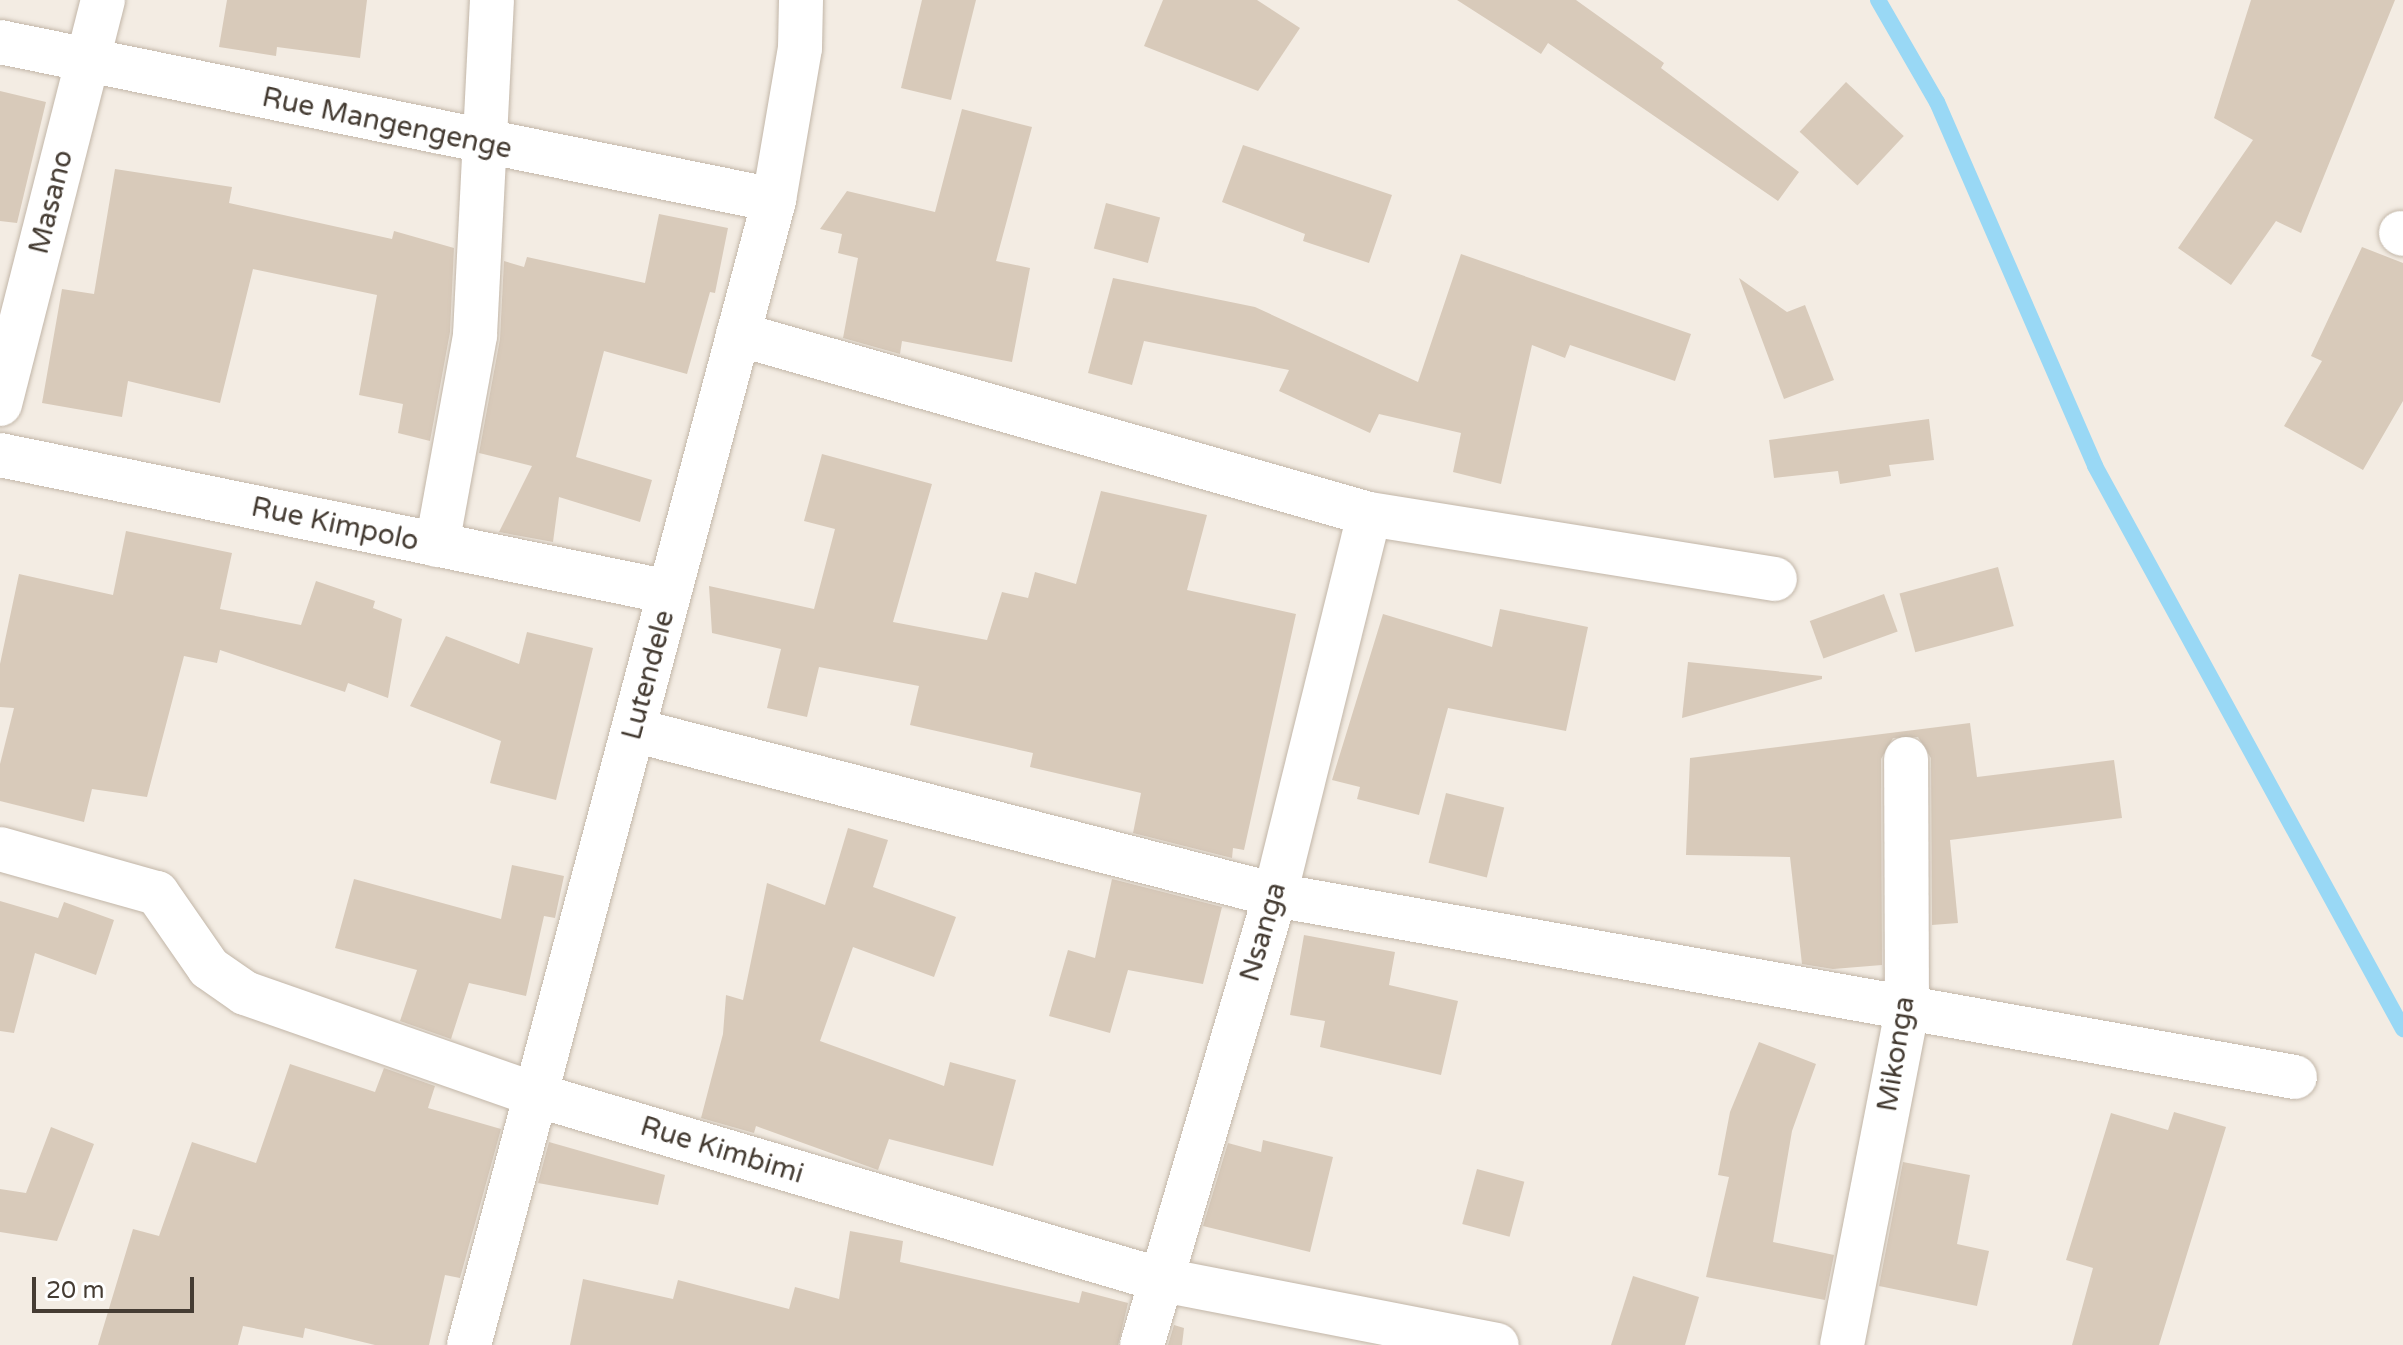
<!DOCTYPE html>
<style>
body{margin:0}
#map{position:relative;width:2403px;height:1345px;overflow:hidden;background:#f3ece3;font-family:"Varela Round",sans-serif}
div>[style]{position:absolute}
.stream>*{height:16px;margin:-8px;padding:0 8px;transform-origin:8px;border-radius:8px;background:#99d8f5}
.building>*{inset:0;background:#d8caba;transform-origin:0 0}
.roads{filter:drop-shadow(0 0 2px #c2b6a8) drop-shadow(0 0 2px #c2b6a8)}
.street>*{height:44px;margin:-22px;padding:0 22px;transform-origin:22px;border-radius:22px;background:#fff}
span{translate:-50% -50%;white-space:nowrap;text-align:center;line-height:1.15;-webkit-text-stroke:7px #fff;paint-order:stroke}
.street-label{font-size:28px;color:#453c33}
.scale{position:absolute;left:32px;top:1277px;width:162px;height:36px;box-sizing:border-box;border:4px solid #453c33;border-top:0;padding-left:10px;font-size:24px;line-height:28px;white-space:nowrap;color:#453c33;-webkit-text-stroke:6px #fff;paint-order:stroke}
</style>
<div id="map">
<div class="stream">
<div style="left:1878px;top:0;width:118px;rotate:60deg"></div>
<div style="left:1937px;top:102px;width:397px;rotate:66.5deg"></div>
<div style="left:2095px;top:466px;width:642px;rotate:61.32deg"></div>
</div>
<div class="building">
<div style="clip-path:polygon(227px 0,367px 0,360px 58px,277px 47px,276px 56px,219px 47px)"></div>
<div style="clip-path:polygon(922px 0,976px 0,951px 100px,901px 88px)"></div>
<div style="clip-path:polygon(1163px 0,1257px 0,1300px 28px,1258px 91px,1144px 46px)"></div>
<div style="clip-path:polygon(1457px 0,1576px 0,1664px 63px,1661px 68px,1799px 172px,1778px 201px,1548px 43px,1541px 54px)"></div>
<div style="clip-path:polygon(2251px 0,2395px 0,2301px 233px,2276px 221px,2231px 285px,2178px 248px,2253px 140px,2214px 118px)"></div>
<div style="left:1846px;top:82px;width:79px;height:68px;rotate:43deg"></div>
<div style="clip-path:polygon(0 91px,46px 102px,17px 223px,0 221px)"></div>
<div style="clip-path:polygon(962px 109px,1032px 127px,996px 261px,1030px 268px,1012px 362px,902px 341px,900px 354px,843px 338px,858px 258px,838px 253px,842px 234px,820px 229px,847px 191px,935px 212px)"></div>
<div style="clip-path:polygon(1243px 145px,1392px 195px,1369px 263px,1303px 241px,1305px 234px,1222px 202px)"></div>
<div style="clip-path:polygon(115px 169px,232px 187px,229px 203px,392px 239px,394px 231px,454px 248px,450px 332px,430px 441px,398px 433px,403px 404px,359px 395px,377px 295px,253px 269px,220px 403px,128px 381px,122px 417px,42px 403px,62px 289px,94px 294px)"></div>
<div style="left:1106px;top:203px;width:56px;height:47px;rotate:15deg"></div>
<div style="clip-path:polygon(659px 214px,728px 228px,715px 293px,710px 292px,687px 374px,604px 351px,576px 457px,652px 480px,640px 522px,559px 497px,553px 542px,499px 532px,532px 466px,479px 453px,500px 339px,504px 261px,524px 267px,527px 257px,645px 283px)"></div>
<div style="clip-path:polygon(2362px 247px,2403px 263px,2403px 401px,2363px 470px,2284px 426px,2322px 361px,2311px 356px)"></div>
<div style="clip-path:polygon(1461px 254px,1691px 334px,1675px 381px,1570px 345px,1565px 358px,1532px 345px,1501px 484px,1453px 472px,1461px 433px,1379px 414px,1370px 433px,1279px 391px,1289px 370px,1144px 341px,1132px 385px,1088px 373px,1113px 278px,1255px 307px,1418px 382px)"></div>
<div style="clip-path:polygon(1739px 278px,1787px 312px,1805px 305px,1834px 380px,1784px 399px)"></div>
<div style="clip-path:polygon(1929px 419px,1934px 460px,1889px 465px,1891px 476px,1840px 484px,1838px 471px,1774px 478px,1769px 440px)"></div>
<div style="clip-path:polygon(822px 454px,932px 484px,893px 622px,987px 640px,1002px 592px,1028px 598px,1035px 572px,1076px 584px,1101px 491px,1207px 515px,1187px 590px,1296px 614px,1244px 850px,1233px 848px,1232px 858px,1133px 833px,1141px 793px,1030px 767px,1033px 753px,910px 725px,919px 686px,819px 667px,807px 717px,767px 708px,781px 649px,712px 633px,709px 586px,814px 609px,835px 529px,804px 521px)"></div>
<div style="clip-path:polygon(126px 531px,232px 553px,220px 609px,301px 625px,316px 581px,375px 601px,373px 608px,402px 619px,388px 698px,348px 683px,345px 692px,220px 650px,217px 663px,184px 656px,147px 797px,92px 789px,84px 822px,0 801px,0 764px,14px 708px,0 707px,0 664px,19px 574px,113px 595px)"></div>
<div style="left:1998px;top:567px;width:61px;height:102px;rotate:75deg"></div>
<div style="left:1884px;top:594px;width:40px;height:79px;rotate:70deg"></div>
<div style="clip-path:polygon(1500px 609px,1588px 627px,1566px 731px,1448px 708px,1419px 815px,1357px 799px,1360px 787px,1332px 780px,1383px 614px,1492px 647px)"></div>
<div style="clip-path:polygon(527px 632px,593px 648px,556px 800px,490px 783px,501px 741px,410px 706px,446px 636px,519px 664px)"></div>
<div style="clip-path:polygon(1688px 662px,1822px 676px,1822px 679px,1682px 718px)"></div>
<div style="clip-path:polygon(1970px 723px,1977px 777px,2114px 760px,2122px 818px,1950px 840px,1958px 923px,1932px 925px,1931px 758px,1918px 737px,1893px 738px,1881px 759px,1882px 965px,1833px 969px,1802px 964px,1790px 857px,1686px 855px,1690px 758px)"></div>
<div style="left:1446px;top:793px;width:60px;height:72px;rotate:14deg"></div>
<div style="clip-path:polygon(848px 828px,888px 840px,873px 887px,956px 917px,934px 977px,853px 947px,820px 1041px,944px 1086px,950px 1062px,1016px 1080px,993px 1166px,889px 1139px,878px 1170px,756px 1126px,754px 1133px,701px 1118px,723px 1034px,726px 995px,743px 1000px,767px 883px,825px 905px)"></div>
<div style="clip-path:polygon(512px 865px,564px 876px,555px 918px,544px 916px,526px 996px,469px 983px,451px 1039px,400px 1021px,417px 970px,335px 948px,354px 879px,501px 919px)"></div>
<div style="clip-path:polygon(1112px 879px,1222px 907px,1203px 984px,1128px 970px,1110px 1033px,1049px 1016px,1068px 950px,1095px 958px)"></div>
<div style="clip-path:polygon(0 901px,58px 918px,64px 902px,114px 920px,96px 975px,35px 953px,14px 1033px,0 1031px)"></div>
<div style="clip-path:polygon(1304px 935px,1395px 952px,1389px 985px,1458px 1001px,1441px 1075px,1320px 1047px,1325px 1021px,1290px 1015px)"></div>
<div style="clip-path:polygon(1759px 1042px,1816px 1064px,1792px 1131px,1773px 1242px,1834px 1255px,1825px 1300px,1706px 1277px,1729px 1177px,1718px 1175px,1730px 1112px)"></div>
<div style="clip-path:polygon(290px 1064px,375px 1092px,384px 1068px,435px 1086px,428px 1108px,501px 1129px,460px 1278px,445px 1275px,429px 1345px,375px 1345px,305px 1328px,303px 1338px,243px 1326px,238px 1345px,98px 1345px,133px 1229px,159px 1236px,192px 1142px,256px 1163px)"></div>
<div style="clip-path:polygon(2174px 1112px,2226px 1127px,2159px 1345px,2072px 1345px,2093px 1268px,2066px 1260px,2111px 1113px,2168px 1130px)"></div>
<div style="clip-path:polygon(51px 1127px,94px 1144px,57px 1241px,0 1232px,0 1189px,26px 1193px)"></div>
<div style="clip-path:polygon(1263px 1140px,1333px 1157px,1310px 1252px,1203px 1226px,1228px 1143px,1261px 1152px)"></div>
<div style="clip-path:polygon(549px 1142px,665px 1175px,658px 1205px,538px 1183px)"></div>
<div style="clip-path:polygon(1903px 1162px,1970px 1175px,1957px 1244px,1989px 1251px,1977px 1306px,1879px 1286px)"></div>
<div style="left:1477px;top:1169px;width:49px;height:57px;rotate:15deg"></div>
<div style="clip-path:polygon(850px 1231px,903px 1241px,900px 1262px,1079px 1303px,1082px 1291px,1128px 1303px,1118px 1345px,570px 1345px,583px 1279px,673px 1299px,678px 1280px,789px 1309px,795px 1287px,839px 1299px)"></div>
<div style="clip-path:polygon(1633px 1276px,1699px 1297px,1685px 1345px,1611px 1345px)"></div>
<div style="clip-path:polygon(1174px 1325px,1184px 1328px,1182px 1345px,1168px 1345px)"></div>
</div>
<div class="roads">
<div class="street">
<div style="left:0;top:42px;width:790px;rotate:11.54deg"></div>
<div style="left:2401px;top:233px;width:2px;rotate:27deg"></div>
<div style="left:738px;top:334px;width:656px;rotate:15.92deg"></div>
<div style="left:1369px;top:514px;width:411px;rotate:9.1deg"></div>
<div style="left:0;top:404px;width:417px;rotate:-75.7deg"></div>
<div style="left:0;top:455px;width:683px;rotate:11.57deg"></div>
<div style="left:437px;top:545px;width:213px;rotate:-79.7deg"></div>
<div style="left:475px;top:335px;width:335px;rotate:-87.1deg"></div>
<div style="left:633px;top:730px;width:663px;rotate:14.41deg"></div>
<div style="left:1275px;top:895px;width:1036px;rotate:10.12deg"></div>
<div style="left:0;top:849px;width:163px;rotate:15.7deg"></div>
<div style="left:157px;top:893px;width:91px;rotate:55.3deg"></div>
<div style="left:209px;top:968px;width:44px;rotate:34.8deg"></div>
<div style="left:245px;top:993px;width:308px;rotate:19.3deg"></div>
<div style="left:536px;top:1095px;width:649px;rotate:16.48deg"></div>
<div style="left:1158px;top:1279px;width:345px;rotate:11deg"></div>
<div style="left:469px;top:1345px;width:1185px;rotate:-75.08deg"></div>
<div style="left:774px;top:200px;width:154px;rotate:-80.3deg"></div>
<div style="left:800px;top:48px;width:48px;rotate:-88.8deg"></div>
<div style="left:1142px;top:1345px;width:469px;rotate:-73.5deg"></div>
<div style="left:1275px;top:895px;width:392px;rotate:-76.1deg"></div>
<div style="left:1842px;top:1345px;width:340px;rotate:-79deg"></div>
<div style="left:1907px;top:1011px;width:252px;rotate:-90.2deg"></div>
</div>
</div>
<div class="street-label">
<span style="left:387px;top:123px;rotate:12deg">Rue Mangengenge</span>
<span style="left:51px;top:202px;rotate:-76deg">Masano</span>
<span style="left:335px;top:524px;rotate:12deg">Rue Kimpolo</span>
<span style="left:648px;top:675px;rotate:-75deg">Lutendele</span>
<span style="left:1263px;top:932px;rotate:-74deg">Nsanga</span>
<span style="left:1896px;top:1054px;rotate:-81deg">Mikonga</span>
<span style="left:722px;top:1150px;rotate:17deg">Rue Kimbimi</span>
</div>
<div class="scale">20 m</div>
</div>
